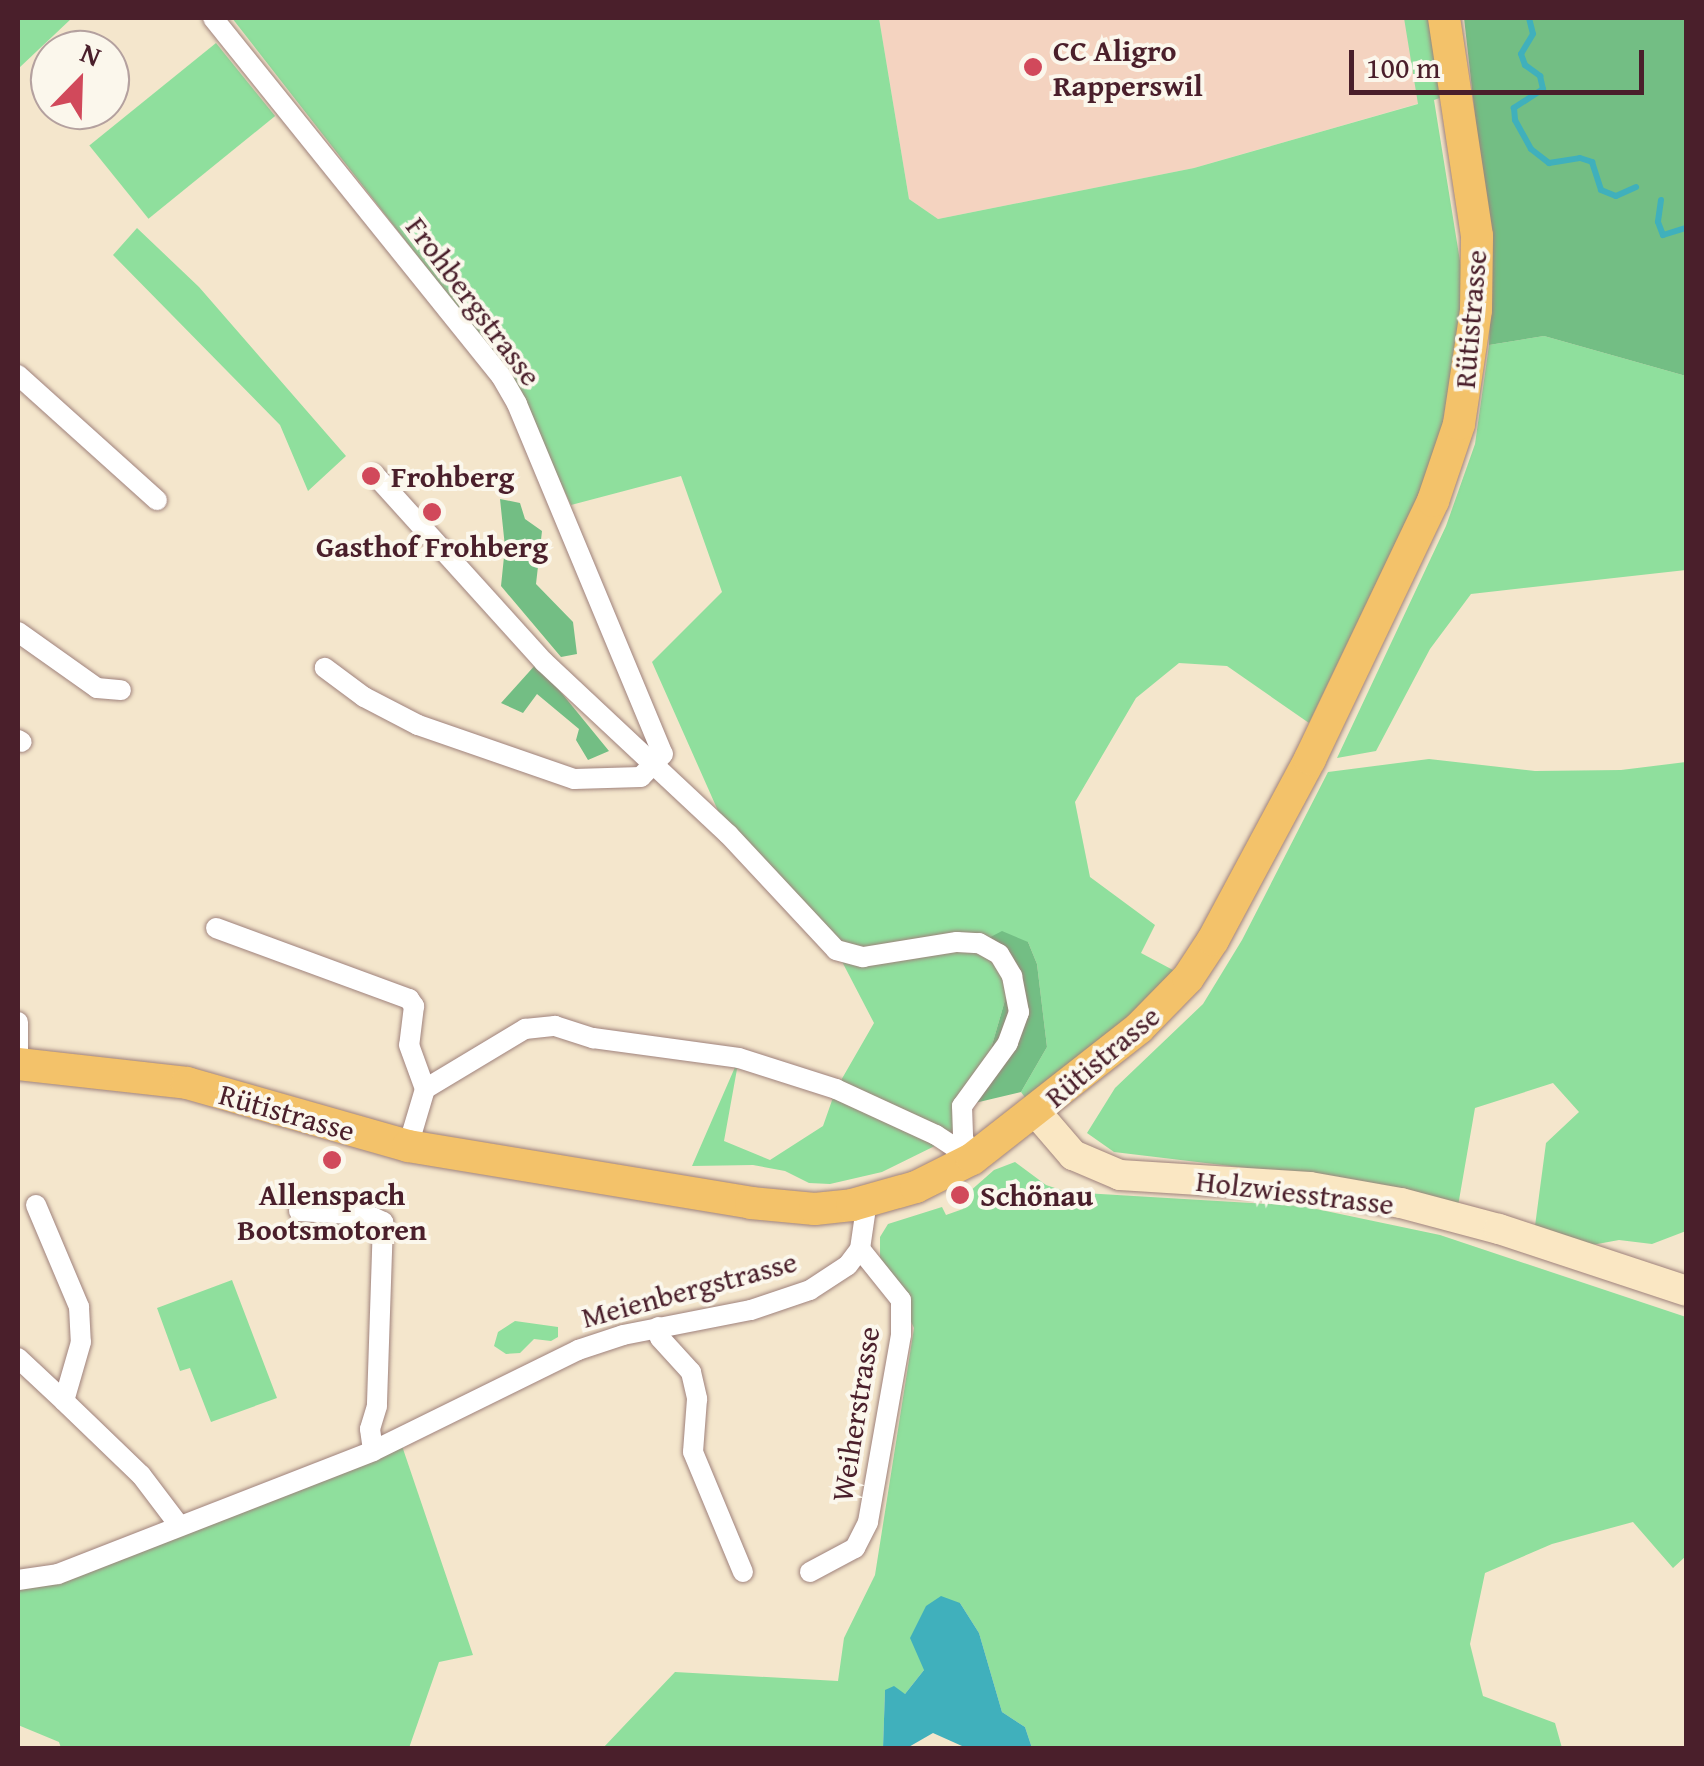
<!DOCTYPE html>
<meta charset="utf-8">
<style>
body{margin:0}
#map{position:relative;width:1704px;height:1766px;overflow:hidden;background:#f4e6cc;font-family:"Gentium Book Plus",serif}
div>[style]{position:absolute}
.built>*{inset:0;background:#f4d3c0}
.green>*{inset:0;background:#8fdf9d;transform-origin:0 0}
.forest>*{inset:0;background:#73be84}
.water>*{inset:0;background:#40b0bc}
.stream>*{height:6px;margin:-3px;padding:0 3px;transform-origin:3px;border-radius:3px;background:#40b0bc}
.roads{filter:drop-shadow(0 0 2px #9f827c) drop-shadow(0 0 2px #9f827c)}
.street>*{height:20px;margin:-10px;padding:0 10px;transform-origin:10px;border-radius:10px;background:#fff}
.secondary>*{height:30px;margin:-15px;padding:0 15px;transform-origin:15px;border-radius:15px;background:#fae7c3}
.primary>*{height:32px;margin:-16px;padding:0 16px;transform-origin:16px;border-radius:16px;background:#f3c26a}
.dots>*{width:28px;height:28px;translate:-50% -50%;box-sizing:border-box;border:5px solid #fbf7ec;border-radius:50%}
span{translate:-50% -50%;white-space:nowrap;text-align:center;line-height:1.15;-webkit-text-stroke:8px #fbf7ec;paint-order:stroke}
.poi-label{font-size:30px;color:#4a1f2b;font-weight:700}
.left{translate:0 -50%;text-align:left}
.street-label{font-size:30px;color:#4a1f2b}
.frame{position:absolute;inset:0;border:20px solid #4a1f2b;pointer-events:none}
.north{position:absolute;left:30px;top:30px;width:100px;height:100px;box-sizing:border-box;background:#fbf7ec;border:2px solid #b4a19f;border-radius:50%;rotate:23deg;font-size:28px;font-weight:700;line-height:40px;text-align:center;color:#4a1f2b}
.north::after{content:'';display:block;margin:auto;width:35px;height:45px;background:#d1495b;clip-path:polygon(50% 0,100% 100%,50% 72%,0 100%)}
.scale{position:absolute;left:1349px;top:50px;width:295px;height:45px;box-sizing:border-box;border:5px solid #4a1f2b;border-top:0;padding-left:12px;font-size:30px;line-height:35px;white-space:nowrap;color:#4a1f2b;-webkit-text-stroke:8px #fbf7ec;paint-order:stroke}
</style>
<div id="map">
<div class="built">
<div style="clip-path:polygon(879px 18px,1425px 18px,1434px 99px,1194px 168px,938px 219px,909px 199px)"></div>
</div>
<div class="green">
<div style="clip-path:polygon(18px 18px,72px 18px,19px 68px)"></div>
<div style="clip-path:polygon(232px 18px,879px 18px,909px 199px,938px 219px,1194px 168px,1418px 104px,1404px 18px,1428px 18px,1443px 97px,1434px 100px,1465px 292px,1437px 456px,1309px 723px,1227px 666px,1179px 663px,1136px 698px,1075px 802px,1090px 877px,1155px 925px,1141px 953px,1188px 978px,1036px 1112px,1021px 1092px,1047px 1047px,1037px 964px,1028px 942px,1012px 976px,986px 1066px,953px 1137px,882px 1172px,830px 1184px,809px 1183px,785px 1171px,753px 1165px,692px 1166px,739px 1058px,724px 1141px,770px 1160px,823px 1126px,836px 1089px,874px 1023px,836px 950px,719px 813px,652px 662px,722px 592px,681px 476px,571px 505px,511px 376px)"></div>
<div style="left:216px;top:43px;width:94px;height:163px;rotate:51deg"></div>
<div style="clip-path:polygon(137px 228px,199px 287px,346px 456px,308px 491px,280px 425px,113px 255px)"></div>
<div style="clip-path:polygon(1544px 336px,1686px 376px,1686px 570px,1471px 594px,1430px 649px,1376px 751px,1337px 758px,1446px 526px,1475px 444px,1489px 345px)"></div>
<div style="clip-path:polygon(1429px 759px,1535px 771px,1621px 770px,1686px 762px,1686px 1231px,1652px 1244px,1619px 1240px,1592px 1245px,1535px 1226px,1546px 1143px,1579px 1112px,1553px 1083px,1475px 1108px,1458px 1206px,1281px 1172px,1114px 1152px,1087px 1133px,1115px 1088px,1203px 1004px,1242px 940px,1328px 772px)"></div>
<div style="clip-path:polygon(1015px 1162px,1046px 1185px,1067px 1192px,1302px 1206px,1440px 1235px,1686px 1317px,1686px 1556px,1673px 1568px,1633px 1522px,1552px 1544px,1485px 1573px,1470px 1644px,1483px 1696px,1555px 1723px,1562px 1748px,1032px 1748px,1025px 1727px,1002px 1712px,979px 1633px,960px 1603px,924px 1670px,905px 1694px,885px 1690px,883px 1748px,603px 1748px,675px 1672px,838px 1681px,844px 1638px,875px 1575px,914px 1328px,901px 1300px,911px 1297px,880px 1260px,880px 1237px,888px 1224px,942px 1207px,946px 1215px,963px 1209px,960px 1200px,994px 1170px)"></div>
<div style="clip-path:polygon(232px 1280px,277px 1398px,211px 1422px,190px 1368px,180px 1371px,157px 1308px)"></div>
<div style="clip-path:polygon(515px 1321px,558px 1327px,558px 1337px,551px 1341px,534px 1339px,520px 1353px,506px 1354px,494px 1346px,498px 1332px)"></div>
<div style="clip-path:polygon(400px 1440px,473px 1655px,439px 1662px,409px 1748px,61px 1748px,59px 1742px,18px 1725px,18px 1580px)"></div>
</div>
<div class="forest">
<div style="clip-path:polygon(1464px 18px,1686px 18px,1686px 376px,1544px 336px,1489px 345px,1492px 266px)"></div>
<div style="clip-path:polygon(500px 499px,520px 503px,525px 519px,542px 531px,536px 584px,573px 622px,577px 654px,561px 657px,501px 586px,505px 547px)"></div>
<div style="clip-path:polygon(537px 663px,609px 751px,588px 760px,576px 740px,579px 729px,537px 694px,523px 713px,501px 703px)"></div>
<div style="clip-path:polygon(1002px 931px,1028px 942px,1037px 964px,1047px 1047px,1021px 1092px,962px 1106px,986px 1066px,1012px 976px,979px 943px)"></div>
</div>
<div class="water">
<div style="clip-path:polygon(941px 1596px,960px 1603px,979px 1633px,1002px 1712px,1025px 1727px,1032px 1748px,962px 1746px,933px 1733px,907px 1748px,883px 1748px,885px 1690px,894px 1686px,905px 1694px,924px 1670px,910px 1638px,926px 1606px)"></div>
</div>
<div class="stream">
<div style="left:1529px;top:18px;width:16px;rotate:76deg"></div>
<div style="left:1533px;top:34px;width:23px;rotate:121deg"></div>
<div style="left:1521px;top:54px;width:12px;rotate:70deg"></div>
<div style="left:1525px;top:65px;width:19px;rotate:36deg"></div>
<div style="left:1540px;top:76px;width:13px;rotate:77deg"></div>
<div style="left:1543px;top:89px;width:35px;rotate:147deg"></div>
<div style="left:1514px;top:108px;width:12px;rotate:85deg"></div>
<div style="left:1515px;top:120px;width:33px;rotate:61deg"></div>
<div style="left:1531px;top:149px;width:23px;rotate:38deg"></div>
<div style="left:1549px;top:163px;width:31px;rotate:-9deg"></div>
<div style="left:1580px;top:158px;width:13px;rotate:18deg"></div>
<div style="left:1592px;top:162px;width:29px;rotate:72deg"></div>
<div style="left:1601px;top:190px;width:16px;rotate:22deg"></div>
<div style="left:1616px;top:196px;width:22px;rotate:-24deg"></div>
<div style="left:1661px;top:200px;width:22px;rotate:98deg"></div>
<div style="left:1658px;top:222px;width:14px;rotate:69deg"></div>
<div style="left:1663px;top:235px;width:24px;rotate:-17deg"></div>
</div>
<div class="roads">
<div class="street">
<div style="left:213px;top:18px;width:459px;rotate:51.2deg"></div>
<div style="left:501px;top:376px;width:32px;rotate:60deg"></div>
<div style="left:517px;top:404px;width:379px;rotate:67.4deg"></div>
<div style="left:663px;top:754px;width:32px;rotate:134deg"></div>
<div style="left:641px;top:777px;width:67px;rotate:178.3deg"></div>
<div style="left:574px;top:779px;width:165px;rotate:-160.9deg"></div>
<div style="left:418px;top:725px;width:61px;rotate:-152.6deg"></div>
<div style="left:364px;top:697px;width:49px;rotate:-143.4deg"></div>
<div style="left:18px;top:375px;width:187px;rotate:42deg"></div>
<div style="left:375px;top:475px;width:252px;rotate:47.9deg"></div>
<div style="left:544px;top:662px;width:252px;rotate:43.1deg"></div>
<div style="left:728px;top:834px;width:158px;rotate:47deg"></div>
<div style="left:836px;top:950px;width:28px;rotate:15deg"></div>
<div style="left:863px;top:957px;width:95px;rotate:-9.1deg"></div>
<div style="left:957px;top:942px;width:22px;rotate:3deg"></div>
<div style="left:979px;top:943px;width:23px;rotate:29deg"></div>
<div style="left:999px;top:954px;width:26px;rotate:59deg"></div>
<div style="left:1012px;top:976px;width:37px;rotate:79deg"></div>
<div style="left:1019px;top:1012px;width:33px;rotate:110deg"></div>
<div style="left:1008px;top:1043px;width:78px;rotate:126.1deg"></div>
<div style="left:962px;top:1106px;width:32px;rotate:88deg"></div>
<div style="left:963px;top:1138px;width:23px;rotate:67deg"></div>
<div style="left:18px;top:632px;width:97px;rotate:35.3deg"></div>
<div style="left:97px;top:688px;width:24px;rotate:5deg"></div>
<div style="left:18px;top:740px;width:4px;rotate:27deg"></div>
<div style="left:216px;top:928px;width:206px;rotate:20.2deg"></div>
<div style="left:409px;top:999px;width:9px;rotate:54deg"></div>
<div style="left:414px;top:1006px;width:39px;rotate:97deg"></div>
<div style="left:409px;top:1045px;width:47px;rotate:70deg"></div>
<div style="left:425px;top:1089px;width:59px;rotate:106.6deg"></div>
<div style="left:18px;top:1022px;width:39px;rotate:90deg"></div>
<div style="left:425px;top:1089px;width:117px;rotate:-31deg"></div>
<div style="left:525px;top:1029px;width:30px;rotate:-6deg"></div>
<div style="left:555px;top:1026px;width:40px;rotate:18deg"></div>
<div style="left:593px;top:1038px;width:147px;rotate:7.8deg"></div>
<div style="left:739px;top:1058px;width:102px;rotate:17.7deg"></div>
<div style="left:836px;top:1089px;width:110px;rotate:24.7deg"></div>
<div style="left:936px;top:1135px;width:42px;rotate:33.3deg"></div>
<div style="left:36px;top:1205px;width:111px;rotate:67.1deg"></div>
<div style="left:79px;top:1307px;width:35px;rotate:87deg"></div>
<div style="left:81px;top:1342px;width:61px;rotate:106.1deg"></div>
<div style="left:64px;top:1401px;width:107px;rotate:43.9deg"></div>
<div style="left:141px;top:1475px;width:63px;rotate:52.8deg"></div>
<div style="left:299px;top:1211px;width:69px;rotate:3.3deg"></div>
<div style="left:368px;top:1215px;width:17px;rotate:25deg"></div>
<div style="left:383px;top:1222px;width:184px;rotate:91.9deg"></div>
<div style="left:377px;top:1406px;width:24px;rotate:107deg"></div>
<div style="left:370px;top:1429px;width:22px;rotate:82deg"></div>
<div style="left:658px;top:1327px;width:11px;rotate:80deg"></div>
<div style="left:660px;top:1338px;width:46px;rotate:47.6deg"></div>
<div style="left:691px;top:1372px;width:28px;rotate:77deg"></div>
<div style="left:697px;top:1399px;width:53px;rotate:94.3deg"></div>
<div style="left:693px;top:1452px;width:130px;rotate:67.4deg"></div>
<div style="left:18px;top:1358px;width:63px;rotate:43.1deg"></div>
<div style="left:810px;top:1572px;width:51px;rotate:-28.1deg"></div>
<div style="left:855px;top:1548px;width:29px;rotate:-63deg"></div>
<div style="left:868px;top:1522px;width:191px;rotate:-80deg"></div>
<div style="left:901px;top:1334px;width:34px;rotate:-90deg"></div>
<div style="left:901px;top:1300px;width:65px;rotate:-128.8deg"></div>
<div style="left:18px;top:1580px;width:40px;rotate:-8.5deg"></div>
<div style="left:58px;top:1574px;width:338px;rotate:-21.3deg"></div>
<div style="left:373px;top:1451px;width:229px;rotate:-26.2deg"></div>
<div style="left:578px;top:1350px;width:47px;rotate:-18.4deg"></div>
<div style="left:623px;top:1335px;width:130px;rotate:-11.1deg"></div>
<div style="left:751px;top:1310px;width:62px;rotate:-18.7deg"></div>
<div style="left:810px;top:1290px;width:45px;rotate:-33.3deg"></div>
<div style="left:848px;top:1265px;width:20px;rotate:-53deg"></div>
<div style="left:860px;top:1249px;width:49px;rotate:-81.7deg"></div>
</div>
<div class="secondary">
<div style="left:1036px;top:1112px;width:57px;rotate:49.3deg"></div>
<div style="left:1073px;top:1155px;width:51px;rotate:23.1deg"></div>
<div style="left:1120px;top:1175px;width:190px;rotate:3.6deg"></div>
<div style="left:1310px;top:1187px;width:92px;rotate:10deg"></div>
<div style="left:1401px;top:1203px;width:101px;rotate:14.9deg"></div>
<div style="left:1499px;top:1229px;width:197px;rotate:18.3deg"></div>
</div>
<div class="primary">
<div style="left:18px;top:1064px;width:170px;rotate:6.4deg"></div>
<div style="left:187px;top:1083px;width:230px;rotate:15.9deg"></div>
<div style="left:408px;top:1146px;width:348px;rotate:9.4deg"></div>
<div style="left:751px;top:1203px;width:64px;rotate:5.4deg"></div>
<div style="left:815px;top:1209px;width:37px;rotate:-6deg"></div>
<div style="left:852px;top:1205px;width:66px;rotate:-15.7deg"></div>
<div style="left:916px;top:1187px;width:63px;rotate:-26.6deg"></div>
<div style="left:972px;top:1159px;width:212px;rotate:-38.1deg"></div>
<div style="left:1139px;top:1028px;width:70px;rotate:-45.6deg"></div>
<div style="left:1188px;top:978px;width:45px;rotate:-56.7deg"></div>
<div style="left:1213px;top:940px;width:205px;rotate:-61.8deg"></div>
<div style="left:1310px;top:759px;width:286px;rotate:-64.5deg"></div>
<div style="left:1433px;top:501px;width:81px;rotate:-71.3deg"></div>
<div style="left:1459px;top:424px;width:115px;rotate:-81.5deg"></div>
<div style="left:1476px;top:310px;width:74px;rotate:-89.2deg"></div>
<div style="left:1477px;top:236px;width:220px;rotate:-98.6deg"></div>
</div>
</div>
<div class="dots">
<div style="left:1033px;top:67px;background:#d1495b"></div>
<div style="left:371px;top:476px;background:#d1495b"></div>
<div style="left:432px;top:512px;background:#d1495b"></div>
<div style="left:332px;top:1160px;background:#d1495b"></div>
<div style="left:960px;top:1195px;background:#d1495b"></div>
</div>
<div class="poi-label">
<span class="left" style="left:1053px;top:67px">CC Aligro<br>Rapperswil</span>
<span class="left" style="left:391px;top:476px">Frohberg</span>
<span style="left:432px;top:546px">Gasthof Frohberg</span>
<span style="left:332px;top:1211px">Allenspach<br>Bootsmotoren</span>
<span class="left" style="left:980px;top:1195px">Schönau</span>
</div>
<div class="street-label">
<span style="left:474px;top:301px;rotate:53deg">Frohbergstrasse</span>
<span style="left:1470px;top:319px;rotate:-85deg">Rütistrasse</span>
<span style="left:1102px;top:1056px;rotate:-40deg">Rütistrasse</span>
<span style="left:287px;top:1112px;rotate:16deg">Rütistrasse</span>
<span style="left:1295px;top:1192px;rotate:7deg">Holzwiesstrasse</span>
<span style="left:689px;top:1289px;rotate:-15deg">Meienbergstrasse</span>
<span style="left:855px;top:1414px;rotate:-81deg">Weiherstrasse</span>
</div>
<div class="frame"></div>
<div class="north">N</div>
<div class="scale">100 m</div>
</div>
